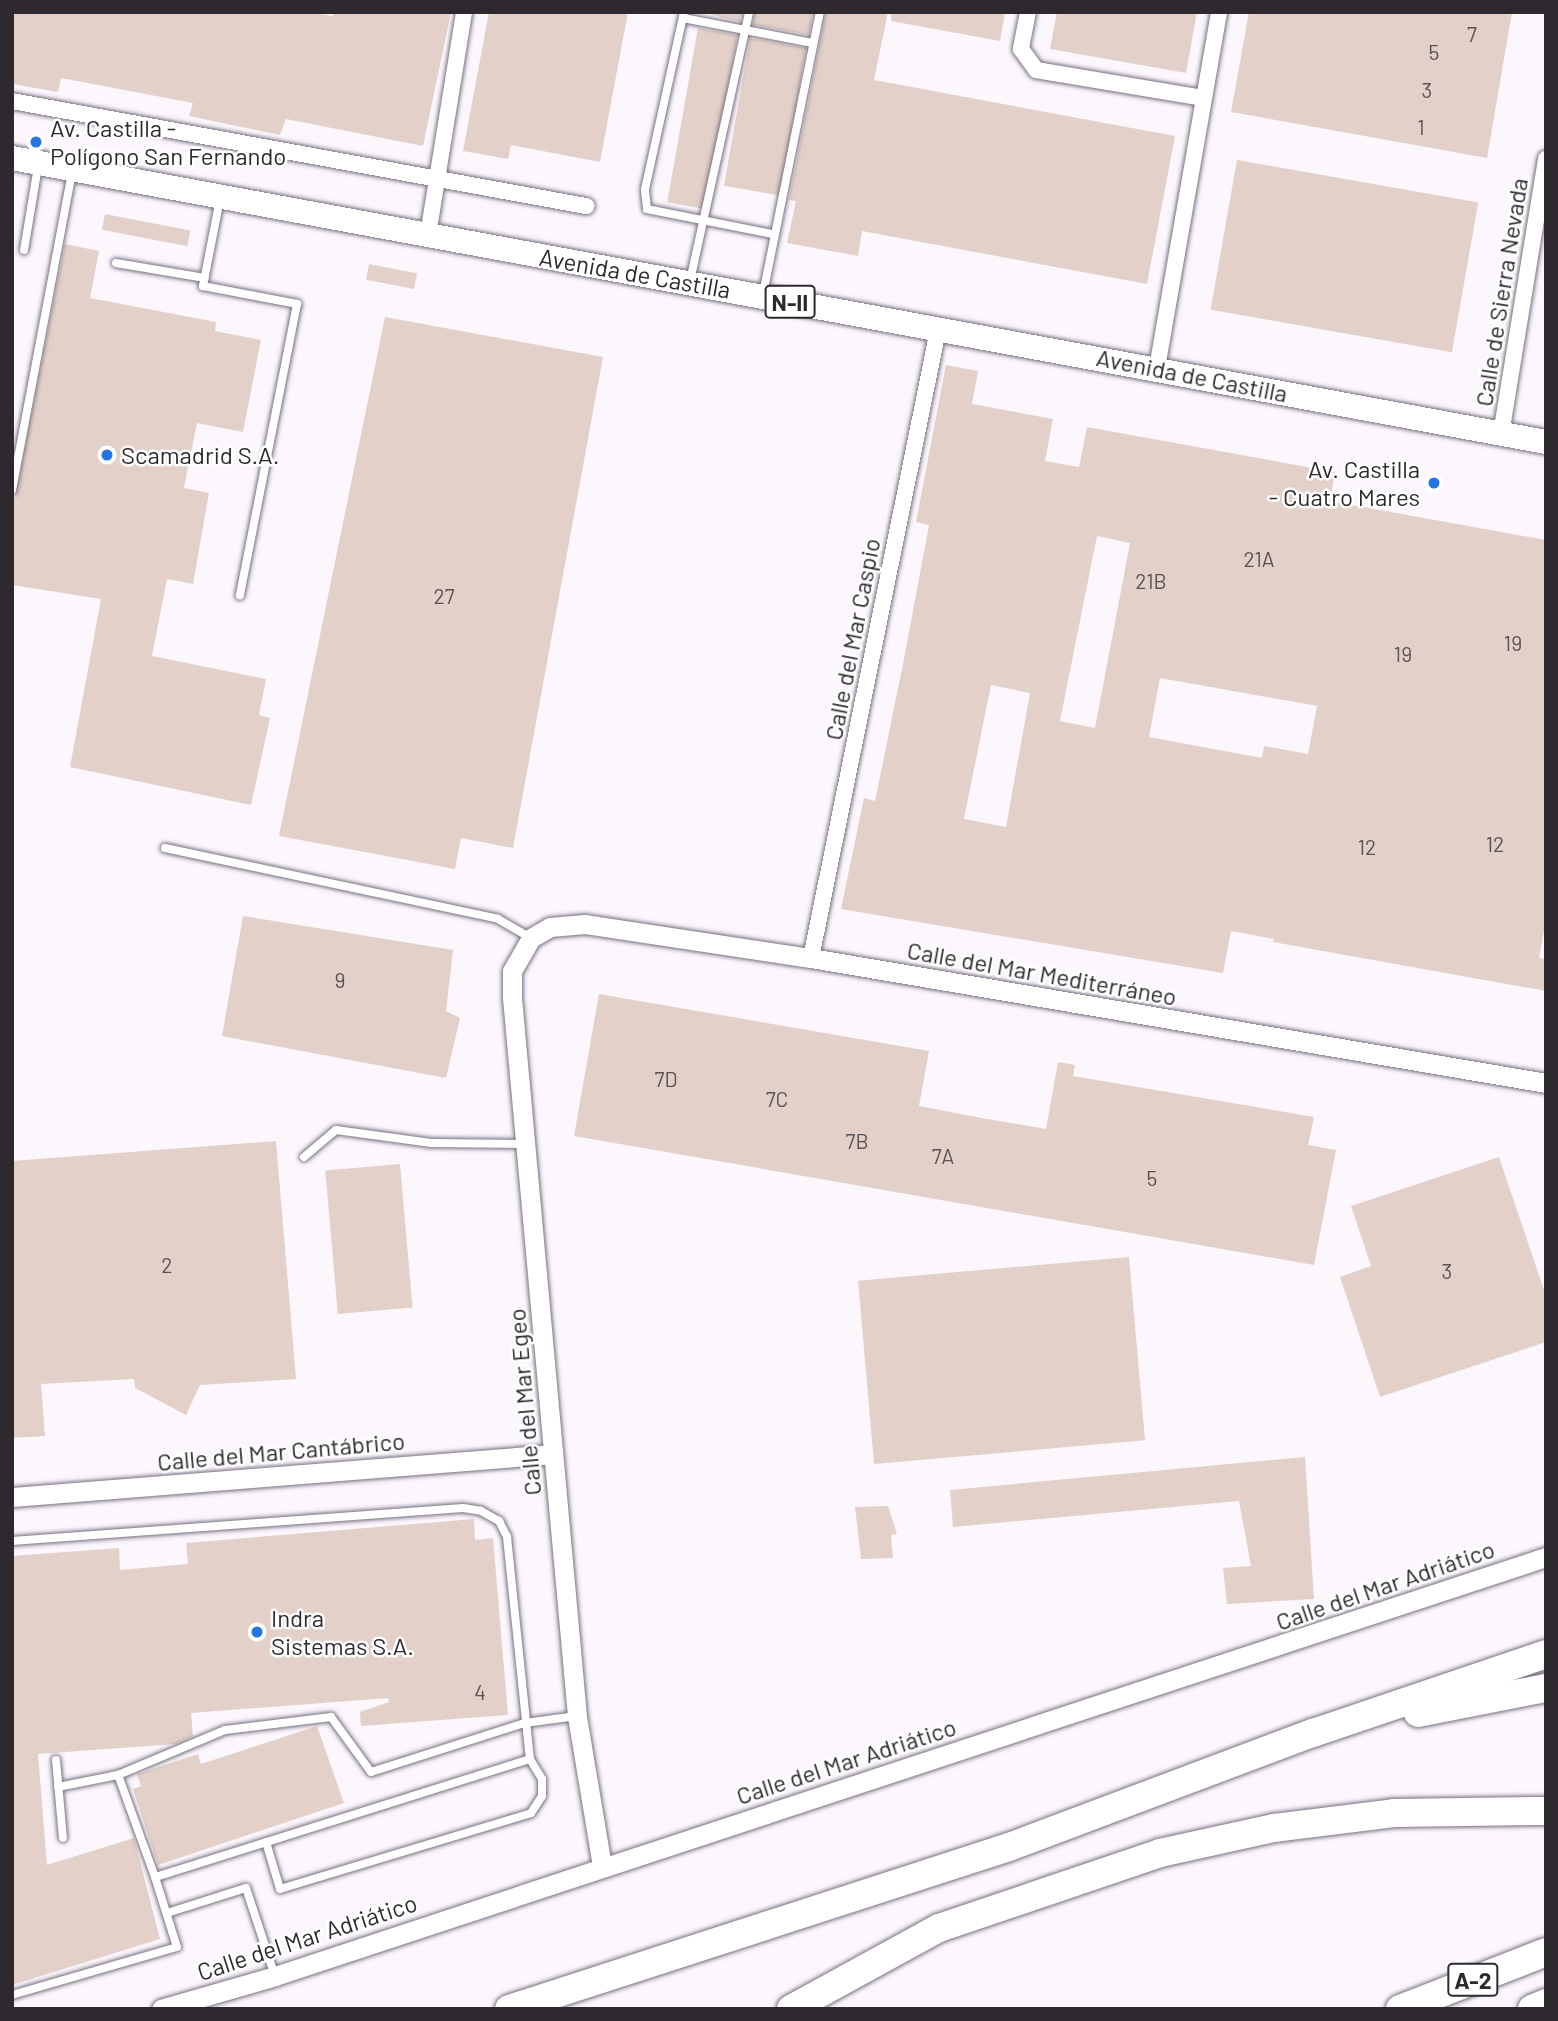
<!DOCTYPE html>
<meta charset="utf-8">
<style>
body{margin:0}
#map{position:relative;width:1558px;height:2021px;overflow:hidden;background:#fbf7fd;font-family:Barlow,sans-serif}
div>[style]{position:absolute}
.building>*{inset:0;background:#e3d1c9;transform-origin:0 0}
.roads{filter:drop-shadow(0 0 2px #79707e) drop-shadow(0 0 2px #79707e)}
.service>*{height:8px;margin:-4px;padding:0 4px;transform-origin:4px;border-radius:4px;background:#fff}
.minor>*{height:16px;margin:-8px;padding:0 8px;transform-origin:8px;border-radius:8px;background:#fff}
.tertiary>*{height:19px;margin:-9.5px;padding:0 9.5px;transform-origin:9.5px;border-radius:9.5px;background:#fff}
.primary>*{height:24px;margin:-12px;padding:0 12px;transform-origin:12px;border-radius:12px;background:#fff}
.motorway>*{height:28px;margin:-14px;padding:0 14px;transform-origin:14px;border-radius:14px;background:#fff}
.dots>*{width:19px;height:19px;translate:-50% -50%;box-sizing:border-box;border:4px solid #fff;border-radius:50%}
span{translate:-50% -50%;white-space:nowrap;text-align:center;line-height:1.15;-webkit-text-stroke:5px #fff;paint-order:stroke}
.number-label{font-size:21px;color:#5a5356}
.number-label span{-webkit-text-stroke-width:0}
.shield-label span{padding:2px 5px;background:#fff;border:2px solid;border-radius:5px;-webkit-text-stroke-width:0}
.shield-label{font-size:23px;color:#2d292f;font-weight:700}
.poi-label{font-size:24px;color:#2d292f}
.left{translate:0 -50%;text-align:left}
.right{translate:-100% -50%;text-align:right}
.street-label{font-size:24px;color:#2d292f}
.frame{position:absolute;inset:0;border:14px solid #2d292f;pointer-events:none}
</style>
<div id="map">
<div class="building">
<div style="clip-path:polygon(12px 12px,311px 12px,333px 16px,333px 12px,451px 12px,423px 146px,286px 119px,280px 135px,189px 116px,193px 103px,61px 78px,58px 92px,12px 84px)"></div>
<div style="clip-path:polygon(489px 12px,628px 12px,600px 162px,511px 145px,508px 159px,463px 151px)"></div>
<div style="clip-path:polygon(701px 12px,742px 12px,740px 22px)"></div>
<div style="clip-path:polygon(755px 12px,813px 12px,809px 35px,753px 25px)"></div>
<div style="clip-path:polygon(826px 12px,888px 12px,874px 80px,1175px 136px,1147px 284px,862px 231px,858px 256px,787px 243px,796px 201px,789px 200px)"></div>
<div style="clip-path:polygon(891px 12px,1005px 12px,1000px 41px,891px 21px)"></div>
<div style="clip-path:polygon(1057px 12px,1197px 12px,1186px 73px,1050px 49px)"></div>
<div style="clip-path:polygon(1249px 12px,1512px 12px,1487px 158px,1231px 112px)"></div>
<div style="left:698px;top:28px;width:40px;height:177px;rotate:10deg"></div>
<div style="left:750px;top:38px;width:57px;height:150px;rotate:10deg"></div>
<div style="left:1237px;top:160px;width:245px;height:152px;rotate:10deg"></div>
<div style="left:105px;top:214px;width:87px;height:16px;rotate:11deg"></div>
<div style="clip-path:polygon(65px 244px,99px 251px,90px 298px,216px 322px,215px 331px,261px 340px,243px 432px,197px 423px,184px 488px,209px 493px,193px 584px,167px 579px,152px 656px,266px 679px,259px 715px,270px 718px,251px 805px,70px 767px,101px 599px,12px 585px,12px 512px)"></div>
<div style="left:369px;top:264px;width:49px;height:16px;rotate:11deg"></div>
<div style="clip-path:polygon(385px 317px,603px 357px,513px 848px,461px 838px,455px 869px,279px 836px)"></div>
<div style="clip-path:polygon(evenodd,946px 365px,978px 371px,972px 404px,1053px 419px,1045px 461px,1079px 467px,1087px 427px,1335px 472px,1330px 501px,1546px 540px,1546px 920px,1539px 958px,1546px 959px,1546px 991px,1273px 942px,1274px 939px,1231px 931px,1223px 973px,841px 909px,864px 798px,875px 801px,903px 664px,929px 525px,916px 522px,946px 365px,1097px 536px,1130px 543px,1095px 728px,1060px 721px,1097px 536px,946px 365px,1160px 678px,1317px 706px,1308px 754px,1264px 746px,1262px 758px,1149px 737px,1160px 678px,946px 365px,991px 685px,1030px 693px,1006px 827px,964px 819px,991px 685px)"></div>
<div style="clip-path:polygon(243px 916px,453px 950px,446px 1011px,460px 1018px,446px 1078px,222px 1036px)"></div>
<div style="clip-path:polygon(599px 994px,929px 1051px,919px 1106px,982px 1118px,1046px 1129px,1058px 1062px,1075px 1065px,1073px 1076px,1314px 1117px,1308px 1145px,1336px 1150px,1314px 1265px,574px 1136px)"></div>
<div style="clip-path:polygon(276px 1141px,296px 1379px,200px 1385px,186px 1415px,135px 1388px,134px 1379px,41px 1384px,45px 1436px,12px 1438px,12px 1161px)"></div>
<div style="clip-path:polygon(1499px 1157px,1546px 1296px,1546px 1342px,1380px 1397px,1340px 1277px,1371px 1266px,1351px 1206px)"></div>
<div style="left:400px;top:1164px;width:144px;height:75px;rotate:85deg"></div>
<div style="left:1129px;top:1257px;width:184px;height:272px;rotate:85deg"></div>
<div style="clip-path:polygon(1305px 1457px,1314px 1599px,1227px 1604px,1223px 1568px,1251px 1566px,1239px 1501px,953px 1527px,950px 1490px)"></div>
<div style="clip-path:polygon(888px 1506px,897px 1534px,891px 1535px,893px 1558px,861px 1559px,855px 1507px)"></div>
<div style="clip-path:polygon(474px 1519px,475px 1540px,493px 1538px,508px 1715px,361px 1726px,360px 1712px,389px 1702px,388px 1698px,191px 1713px,193px 1736px,176px 1744px,38px 1754px,47px 1865px,134px 1838px,160px 1939px,12px 1985px,12px 1556px,119px 1548px,120px 1570px,188px 1564px,186px 1543px)"></div>
<div style="clip-path:polygon(317px 1726px,344px 1803px,158px 1865px,133px 1789px,141px 1786px,137px 1774px,198px 1754px,201px 1764px)"></div>
</div>
<div class="roads">
<div class="service">
<div style="left:684px;top:12px;width:182px;rotate:102.4deg"></div>
<div style="left:645px;top:190px;width:19px;rotate:84deg"></div>
<div style="left:647px;top:209px;width:127px;rotate:11.3deg"></div>
<div style="left:683px;top:18px;width:132px;rotate:10.9deg"></div>
<div style="left:220px;top:199px;width:89px;rotate:101.1deg"></div>
<div style="left:203px;top:286px;width:96px;rotate:10.8deg"></div>
<div style="left:297px;top:304px;width:297px;rotate:101.1deg"></div>
<div style="left:24px;top:250px;width:85px;rotate:-80.5deg"></div>
<div style="left:116px;top:263px;width:90px;rotate:9.6deg"></div>
<div style="left:690px;top:281px;width:275px;rotate:-77.6deg"></div>
<div style="left:763px;top:294px;width:288px;rotate:-78.6deg"></div>
<div style="left:12px;top:490px;width:324px;rotate:-79.3deg"></div>
<div style="left:165px;top:848px;width:340px;rotate:12deg"></div>
<div style="left:498px;top:919px;width:38px;rotate:30deg"></div>
<div style="left:304px;top:1157px;width:42px;rotate:-40.2deg"></div>
<div style="left:336px;top:1130px;width:96px;rotate:7.8deg"></div>
<div style="left:431px;top:1143px;width:94px;rotate:0.6deg"></div>
<div style="left:12px;top:1541px;width:452px;rotate:-4.2deg"></div>
<div style="left:463px;top:1508px;width:18px;rotate:9deg"></div>
<div style="left:481px;top:1511px;width:21px;rotate:29deg"></div>
<div style="left:499px;top:1521px;width:18px;rotate:63deg"></div>
<div style="left:507px;top:1537px;width:223px;rotate:84.1deg"></div>
<div style="left:530px;top:1759px;width:393px;rotate:162.5deg"></div>
<div style="left:155px;top:1877px;width:73px;rotate:72.6deg"></div>
<div style="left:177px;top:1947px;width:172px;rotate:163.8deg"></div>
<div style="left:56px;top:1760px;width:78px;rotate:84.9deg"></div>
<div style="left:58px;top:1787px;width:61px;rotate:-11.3deg"></div>
<div style="left:266px;top:1842px;width:49px;rotate:73.4deg"></div>
<div style="left:280px;top:1889px;width:262px;rotate:-16.8deg"></div>
<div style="left:531px;top:1813px;width:20px;rotate:-57deg"></div>
<div style="left:542px;top:1796px;width:17px;rotate:-90deg"></div>
<div style="left:542px;top:1779px;width:23px;rotate:-121deg"></div>
<div style="left:155px;top:1877px;width:109px;rotate:-109.9deg"></div>
<div style="left:118px;top:1775px;width:116px;rotate:-22.8deg"></div>
<div style="left:225px;top:1730px;width:107px;rotate:-7deg"></div>
<div style="left:331px;top:1717px;width:68px;rotate:54deg"></div>
<div style="left:371px;top:1772px;width:162px;rotate:-17.7deg"></div>
<div style="left:525px;top:1723px;width:52px;rotate:-7.7deg"></div>
<div style="left:167px;top:1913px;width:83px;rotate:-17.6deg"></div>
<div style="left:246px;top:1888px;width:93px;rotate:71.8deg"></div>
</div>
<div class="minor">
<div style="left:1028px;top:12px;width:38px;rotate:101deg"></div>
<div style="left:1021px;top:49px;width:26px;rotate:54deg"></div>
<div style="left:1036px;top:70px;width:169px;rotate:9.5deg"></div>
<div style="left:12px;top:101px;width:584px;rotate:10.37deg"></div>
<div style="left:428px;top:235px;width:226px;rotate:-80.8deg"></div>
<div style="left:1157px;top:368px;width:361px;rotate:-80.1deg"></div>
<div style="left:1501px;top:434px;width:279px;rotate:-80.7deg"></div>
<div style="left:811px;top:958px;width:641px;rotate:-78.57deg"></div>
</div>
<div class="tertiary">
<div style="left:12px;top:1497px;width:543px;rotate:-4.54deg"></div>
<div style="left:602px;top:1866px;width:152px;rotate:-99.5deg"></div>
<div style="left:577px;top:1716px;width:722px;rotate:-95.17deg"></div>
<div style="left:512px;top:997px;width:26px;rotate:-90deg"></div>
<div style="left:512px;top:971px;width:38px;rotate:-60deg"></div>
<div style="left:531px;top:938px;width:22px;rotate:-30deg"></div>
<div style="left:550px;top:927px;width:35px;rotate:-5deg"></div>
<div style="left:585px;top:924px;width:229px;rotate:8.6deg"></div>
<div style="left:811px;top:958px;width:746px;rotate:9.65deg"></div>
<div style="left:161px;top:2009px;width:119px;rotate:-16.1deg"></div>
<div style="left:275px;top:1976px;width:1338px;rotate:-18.25deg"></div>
</div>
<div class="primary">
<div style="left:12px;top:158px;width:1560px;rotate:10.49deg"></div>
</div>
<div class="motorway">
<div style="left:1418px;top:1713px;width:130px;rotate:-11.1deg"></div>
<div style="left:509px;top:2009px;width:526px;rotate:-17.95deg"></div>
<div style="left:1009px;top:1847px;width:325px;rotate:-20.6deg"></div>
<div style="left:1313px;top:1733px;width:246px;rotate:-18.7deg"></div>
<div style="left:791px;top:2009px;width:169px;rotate:-28.7deg"></div>
<div style="left:939px;top:1928px;width:233px;rotate:-18.7deg"></div>
<div style="left:1160px;top:1853px;width:117px;rotate:-12.4deg"></div>
<div style="left:1274px;top:1828px;width:121px;rotate:-7.1deg"></div>
<div style="left:1394px;top:1813px;width:152px;rotate:-0.8deg"></div>
<div style="left:1400px;top:2009px;width:157px;rotate:-21.3deg"></div>
<div style="left:1532px;top:2009px;width:15px;rotate:-23deg"></div>
</div>
</div>
<div class="dots">
<div style="left:36px;top:142px;background:#2375e0"></div>
<div style="left:107px;top:455px;background:#2375e0"></div>
<div style="left:1434px;top:483px;background:#2375e0"></div>
<div style="left:257px;top:1632px;background:#2375e0"></div>
</div>
<div class="number-label">
<span style="left:1472px;top:34px">7</span>
<span style="left:1434px;top:52px">5</span>
<span style="left:1427px;top:90px">3</span>
<span style="left:1421px;top:127px">1</span>
<span style="left:1259px;top:559px">21A</span>
<span style="left:1151px;top:581px">21B</span>
<span style="left:444px;top:596px">27</span>
<span style="left:1513px;top:643px">19</span>
<span style="left:1403px;top:654px">19</span>
<span style="left:1495px;top:844px">12</span>
<span style="left:1367px;top:847px">12</span>
<span style="left:340px;top:980px">9</span>
<span style="left:666px;top:1079px">7D</span>
<span style="left:777px;top:1099px">7C</span>
<span style="left:857px;top:1141px">7B</span>
<span style="left:943px;top:1156px">7A</span>
<span style="left:1152px;top:1178px">5</span>
<span style="left:167px;top:1265px">2</span>
<span style="left:1447px;top:1271px">3</span>
<span style="left:480px;top:1692px">4</span>
</div>
<div class="shield-label">
<span style="left:790px;top:302px">N-II</span>
<span style="left:1473px;top:1980px">A-2</span>
</div>
<div class="poi-label">
<span class="left" style="left:50px;top:142px">Av. Castilla -<br>Polígono San Fernando</span>
<span class="left" style="left:121px;top:455px">Scamadrid S.A.</span>
<span class="right" style="left:1420px;top:483px">Av. Castilla<br>- Cuatro Mares</span>
<span class="left" style="left:271px;top:1632px">Indra<br>Sistemas S.A.</span>
</div>
<div class="street-label">
<span style="left:635px;top:273px;rotate:10deg">Avenida de Castilla</span>
<span style="left:1501px;top:292px;rotate:-81deg">Calle de Sierra Nevada</span>
<span style="left:1192px;top:375px;rotate:11deg">Avenida de Castilla</span>
<span style="left:852px;top:639px;rotate:-79deg">Calle del Mar Caspio</span>
<span style="left:1042px;top:973px;rotate:10deg">Calle del Mar Mediterráneo</span>
<span style="left:524px;top:1402px;rotate:-95deg">Calle del Mar Egeo</span>
<span style="left:281px;top:1451px;rotate:-5deg">Calle del Mar Cantábrico</span>
<span style="left:1385px;top:1585px;rotate:-19deg">Calle del Mar Adriático</span>
<span style="left:846px;top:1761px;rotate:-18deg">Calle del Mar Adriático</span>
<span style="left:307px;top:1937px;rotate:-18deg">Calle del Mar Adriático</span>
</div>
<div class="frame"></div>
</div>
